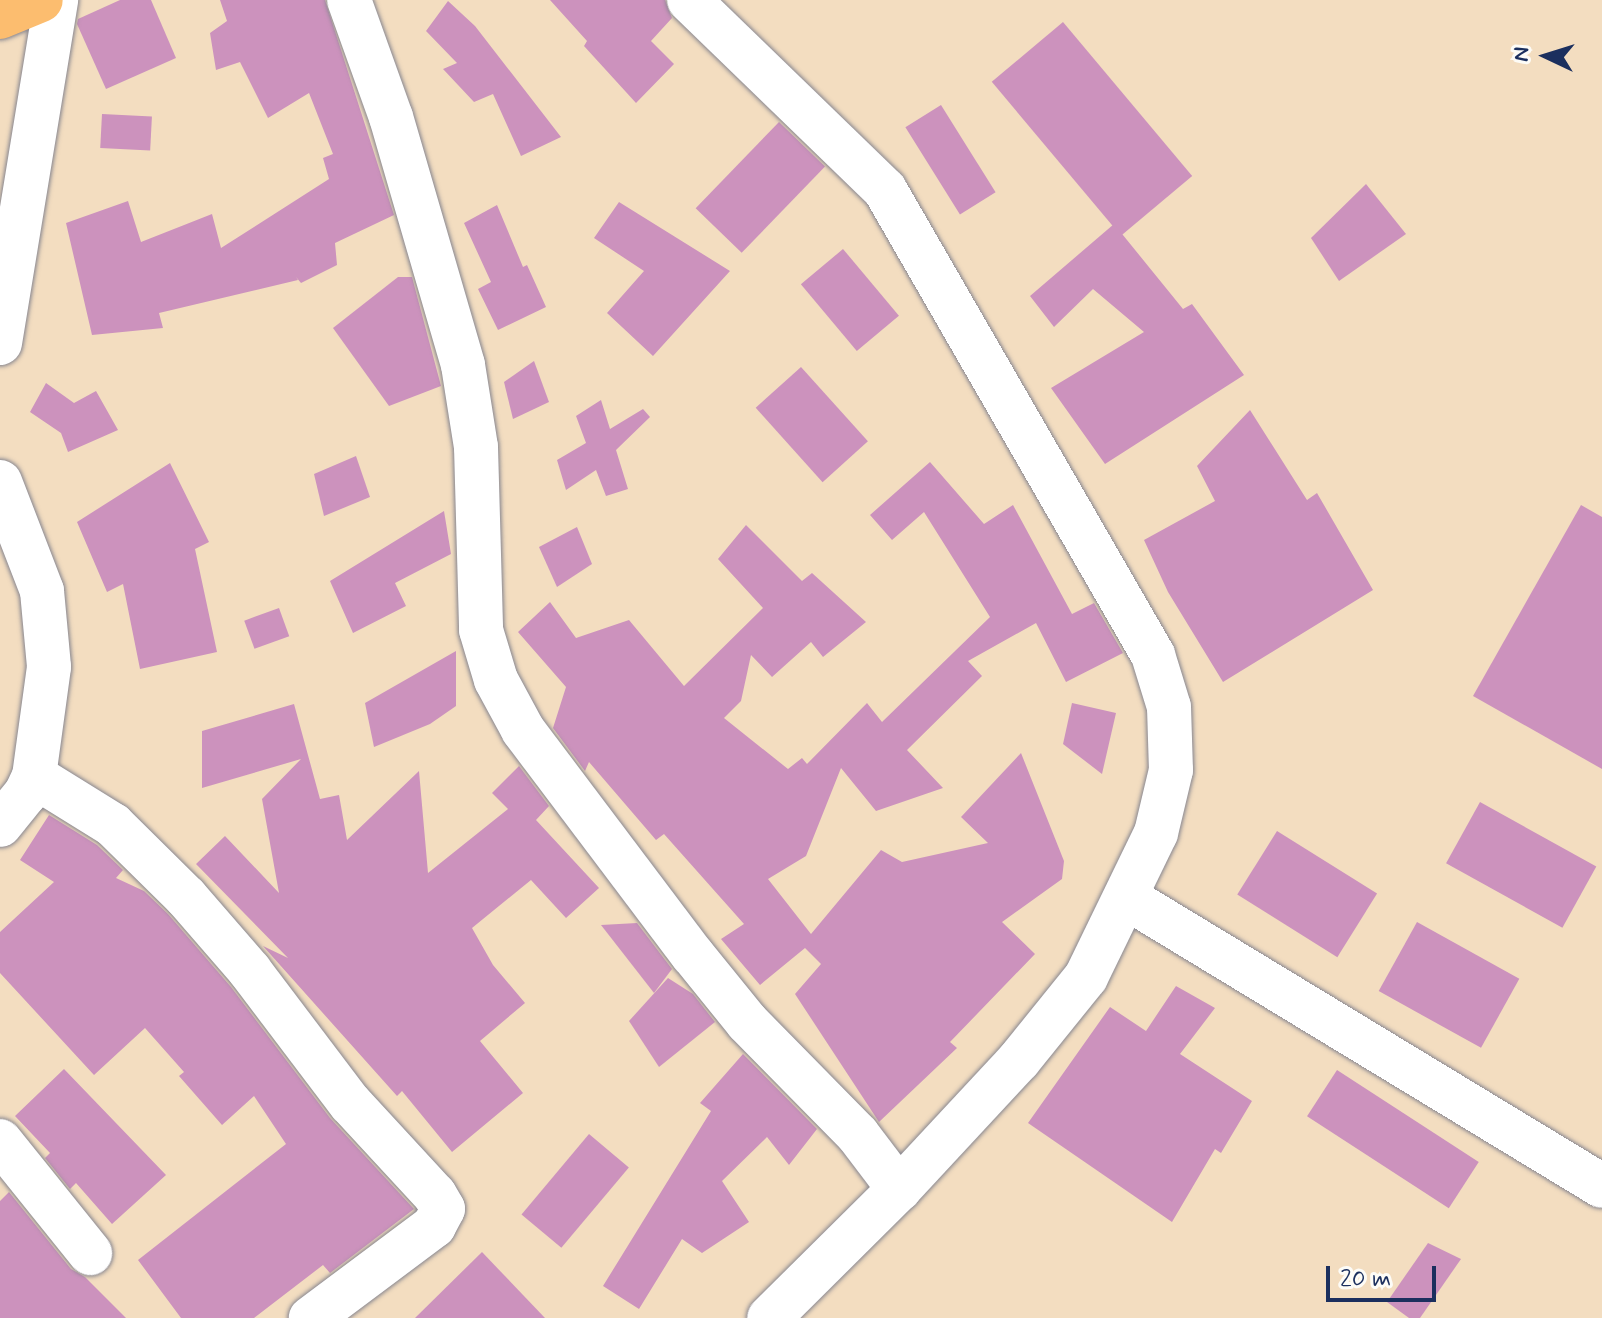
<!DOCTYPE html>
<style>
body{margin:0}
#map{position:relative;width:1602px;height:1318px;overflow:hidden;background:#f3ddc0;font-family:Mynerve,sans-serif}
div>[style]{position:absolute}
.building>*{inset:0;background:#cc92bd;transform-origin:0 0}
.roads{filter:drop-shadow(0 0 2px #87868f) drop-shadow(0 0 2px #87868f)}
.minor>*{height:44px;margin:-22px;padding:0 22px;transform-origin:22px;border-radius:22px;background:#fff}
.major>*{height:44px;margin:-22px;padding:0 22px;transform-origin:22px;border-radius:22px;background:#fcbd6f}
span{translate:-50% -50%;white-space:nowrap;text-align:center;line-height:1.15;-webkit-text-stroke:6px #fdfcf7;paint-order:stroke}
.north{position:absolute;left:1506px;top:16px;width:80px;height:80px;-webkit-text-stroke:6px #fdfcf7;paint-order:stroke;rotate:274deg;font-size:22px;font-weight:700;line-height:32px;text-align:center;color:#1b2f5e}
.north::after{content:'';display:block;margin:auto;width:28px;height:36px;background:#1b2f5e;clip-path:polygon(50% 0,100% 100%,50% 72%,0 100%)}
.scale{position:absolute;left:1326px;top:1266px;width:110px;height:36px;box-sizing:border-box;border:4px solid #1b2f5e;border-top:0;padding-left:10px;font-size:24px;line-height:28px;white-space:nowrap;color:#1b2f5e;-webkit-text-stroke:6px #fdfcf7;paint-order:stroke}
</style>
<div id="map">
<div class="building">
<div style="clip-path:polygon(120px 0,151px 0,176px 58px,106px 89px,77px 24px,78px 19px)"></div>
<div style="clip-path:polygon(220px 0,325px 0,394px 215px,335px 243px,337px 265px,301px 283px,296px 277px,298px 280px,159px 313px,163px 328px,92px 335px,66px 223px,128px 201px,141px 242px,212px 214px,221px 248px,329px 179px,323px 158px,333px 154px,309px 93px,268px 118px,240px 62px,216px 70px,210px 33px,227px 21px)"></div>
<div style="clip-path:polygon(550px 0,665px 0,672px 18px,651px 41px,674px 64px,636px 103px,584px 46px,587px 41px)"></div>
<div style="clip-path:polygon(448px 1px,475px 26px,561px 137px,521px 156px,493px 94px,474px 102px,443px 69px,457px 63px,426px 31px)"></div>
<div style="left:1063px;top:22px;width:201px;height:93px;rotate:50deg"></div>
<div style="left:941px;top:105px;width:103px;height:42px;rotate:58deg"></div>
<div style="left:102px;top:114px;width:50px;height:34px;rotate:3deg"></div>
<div style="left:779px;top:122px;width:64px;height:120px;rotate:44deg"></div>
<div style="clip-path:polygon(1366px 184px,1406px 234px,1339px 281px,1311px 238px)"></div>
<div style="clip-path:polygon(619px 202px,730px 271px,653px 356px,607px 313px,644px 271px,594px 238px)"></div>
<div style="clip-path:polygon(497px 205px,523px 267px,527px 265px,546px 307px,498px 330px,478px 289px,491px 282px,464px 223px)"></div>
<div style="clip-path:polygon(1114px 224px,1183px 309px,1192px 304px,1244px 375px,1105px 464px,1051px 388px,1144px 332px,1093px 289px,1054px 327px,1030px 296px)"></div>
<div style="left:843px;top:249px;width:87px;height:55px;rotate:50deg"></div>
<div style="clip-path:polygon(398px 277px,412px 277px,441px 386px,389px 406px,333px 328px)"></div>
<div style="clip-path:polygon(534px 361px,549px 402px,513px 419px,504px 382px)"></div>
<div style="left:801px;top:367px;width:100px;height:61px;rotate:48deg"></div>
<div style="clip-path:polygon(46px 383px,74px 403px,96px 391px,118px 430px,68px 452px,61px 433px,30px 412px)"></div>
<div style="clip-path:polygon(601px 400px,610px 429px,643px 409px,650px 417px,616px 450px,628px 489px,606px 496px,596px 470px,566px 490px,557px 460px,586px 443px,576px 416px)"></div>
<div style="clip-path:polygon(1250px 410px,1307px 500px,1317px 493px,1373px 590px,1223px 682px,1168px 592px,1144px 540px,1215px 501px,1197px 466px)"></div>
<div style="clip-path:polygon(356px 456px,370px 497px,324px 516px,314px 474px)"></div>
<div style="clip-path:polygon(930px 462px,984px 524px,1013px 505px,1072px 614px,1094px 603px,1123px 653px,1066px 682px,1036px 623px,968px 661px,982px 676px,907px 750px,943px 788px,876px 811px,841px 768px,806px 856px,768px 879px,811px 934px,881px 850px,902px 862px,988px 843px,961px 817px,1021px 753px,1064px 861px,1062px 879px,1002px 922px,1035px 954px,950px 1042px,957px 1048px,879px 1122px,795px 994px,821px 964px,805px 948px,760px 985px,721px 939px,744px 924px,664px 834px,656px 840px,589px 762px,585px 771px,553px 728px,566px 687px,518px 632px,550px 602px,576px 638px,629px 620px,684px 686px,763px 608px,718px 559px,746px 525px,802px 581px,812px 573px,866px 622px,823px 657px,811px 642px,772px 677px,751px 655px,741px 701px,724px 718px,788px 769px,802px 758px,807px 764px,867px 703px,882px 722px,990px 617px,924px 512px,892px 540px,870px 515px)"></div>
<div style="clip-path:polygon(170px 463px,209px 542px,195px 549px,217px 652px,140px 669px,123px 584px,107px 592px,77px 522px)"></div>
<div style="clip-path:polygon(1581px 505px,1602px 517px,1602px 769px,1473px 696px)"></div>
<div style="clip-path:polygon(444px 511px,451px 554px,395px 583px,406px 606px,353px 633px,330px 581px)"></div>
<div style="clip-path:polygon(577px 527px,592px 564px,557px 587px,539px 547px)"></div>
<div style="left:279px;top:608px;width:30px;height:37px;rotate:70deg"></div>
<div style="clip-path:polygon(456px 651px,456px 706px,430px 724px,374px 747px,365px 703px)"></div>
<div style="clip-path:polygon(1072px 703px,1116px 713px,1102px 774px,1063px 744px)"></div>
<div style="clip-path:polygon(294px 704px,320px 799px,339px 795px,347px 840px,419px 771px,428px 873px,508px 809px,492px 793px,519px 766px,549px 806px,536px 820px,599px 888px,566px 918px,531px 880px,472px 928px,493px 965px,525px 1003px,480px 1041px,523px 1093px,452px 1152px,402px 1091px,397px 1096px,263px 946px,288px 958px,196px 864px,225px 836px,279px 893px,262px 799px,301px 759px,202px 788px,202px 731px)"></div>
<div style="left:1480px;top:802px;width:133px;height:70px;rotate:29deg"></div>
<div style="clip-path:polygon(49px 815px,97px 845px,123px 870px,116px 878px,144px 891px,168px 914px,231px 987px,330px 1118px,414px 1209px,330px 1273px,323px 1265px,254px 1318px,181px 1318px,138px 1260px,286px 1144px,254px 1096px,222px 1125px,179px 1076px,184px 1072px,145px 1028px,94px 1075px,0 973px,0 932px,54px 882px,20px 860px)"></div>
<div style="left:1277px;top:831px;width:118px;height:75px;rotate:32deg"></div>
<div style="left:1417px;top:922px;width:117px;height:79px;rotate:29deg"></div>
<div style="clip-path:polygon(637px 923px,672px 969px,654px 993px,601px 925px)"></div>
<div style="clip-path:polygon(668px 978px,693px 994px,715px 1022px,659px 1067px,629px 1021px)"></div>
<div style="clip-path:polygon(1176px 986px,1215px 1008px,1180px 1054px,1252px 1101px,1221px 1153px,1215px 1149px,1172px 1222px,1028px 1123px,1110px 1007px,1146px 1031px)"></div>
<div style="clip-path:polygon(743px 1054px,817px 1129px,789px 1165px,767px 1137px,722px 1181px,749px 1222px,702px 1253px,682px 1239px,639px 1309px,603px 1286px,711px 1111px,700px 1103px)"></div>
<div style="clip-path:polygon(64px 1069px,166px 1175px,112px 1224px,76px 1183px,70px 1189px,45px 1158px,50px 1153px,15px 1116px)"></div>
<div style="left:1337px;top:1070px;width:169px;height:55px;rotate:33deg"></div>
<div style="left:589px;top:1134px;width:52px;height:105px;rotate:40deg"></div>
<div style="clip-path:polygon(9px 1192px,71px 1269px,85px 1277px,126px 1318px,0 1318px,0 1201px)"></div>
<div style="clip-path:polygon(1428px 1243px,1461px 1259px,1420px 1318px,1409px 1318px,1387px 1302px)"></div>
<div style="clip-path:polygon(482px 1252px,545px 1318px,415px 1318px)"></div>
</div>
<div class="roads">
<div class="minor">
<div style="left:349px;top:0;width:124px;rotate:70.3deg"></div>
<div style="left:391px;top:117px;width:258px;rotate:73.8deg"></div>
<div style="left:463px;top:365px;width:83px;rotate:81deg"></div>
<div style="left:476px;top:447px;width:183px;rotate:88.4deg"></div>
<div style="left:481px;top:630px;width:52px;rotate:73.3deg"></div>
<div style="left:496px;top:680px;width:57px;rotate:61.6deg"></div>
<div style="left:523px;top:730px;width:281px;rotate:53deg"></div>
<div style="left:692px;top:954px;width:87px;rotate:51deg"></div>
<div style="left:747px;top:1022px;width:158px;rotate:45.5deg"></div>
<div style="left:858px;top:1135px;width:68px;rotate:52.8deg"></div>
<div style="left:689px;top:0;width:273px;rotate:44.1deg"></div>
<div style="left:885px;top:190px;width:537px;rotate:60.04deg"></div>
<div style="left:1153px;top:655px;width:54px;rotate:72.9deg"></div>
<div style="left:1169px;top:707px;width:63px;rotate:88.2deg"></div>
<div style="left:1171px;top:770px;width:65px;rotate:103.4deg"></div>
<div style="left:1156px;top:833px;width:160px;rotate:115.9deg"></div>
<div style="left:1086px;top:977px;width:107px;rotate:128.9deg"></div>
<div style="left:1019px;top:1060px;width:176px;rotate:132.9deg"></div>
<div style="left:899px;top:1189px;width:183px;rotate:135.2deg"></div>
<div style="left:0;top:343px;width:348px;rotate:-80.7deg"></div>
<div style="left:0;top:482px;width:117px;rotate:68.9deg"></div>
<div style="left:42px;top:591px;width:76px;rotate:84.7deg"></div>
<div style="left:49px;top:667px;width:110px;rotate:97.8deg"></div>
<div style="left:34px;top:776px;width:19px;rotate:115deg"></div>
<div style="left:26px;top:793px;width:41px;rotate:129.1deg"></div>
<div style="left:34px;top:776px;width:93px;rotate:31.8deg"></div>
<div style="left:113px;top:825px;width:103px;rotate:44.6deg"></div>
<div style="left:186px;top:897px;width:98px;rotate:49.1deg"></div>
<div style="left:250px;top:971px;width:166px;rotate:52.9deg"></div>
<div style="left:350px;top:1103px;width:125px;rotate:47.3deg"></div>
<div style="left:435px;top:1195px;width:16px;rotate:60deg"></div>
<div style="left:443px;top:1209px;width:19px;rotate:118deg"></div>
<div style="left:434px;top:1226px;width:154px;rotate:143.2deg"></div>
<div style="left:1127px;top:898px;width:555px;rotate:31.23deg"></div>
<div style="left:0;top:1141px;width:144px;rotate:51.2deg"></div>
</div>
<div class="major">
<div style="left:0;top:17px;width:44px;rotate:-22.5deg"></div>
</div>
</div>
<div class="north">N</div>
<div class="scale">20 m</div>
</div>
